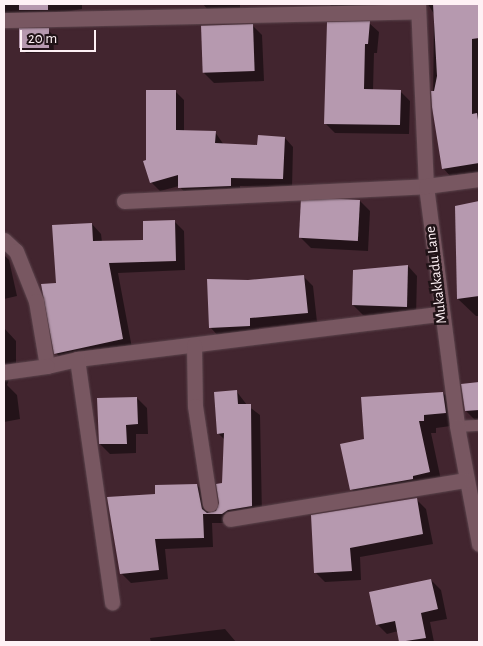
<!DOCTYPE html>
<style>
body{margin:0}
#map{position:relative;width:483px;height:646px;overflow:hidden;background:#42252f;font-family:"Alegreya Sans",sans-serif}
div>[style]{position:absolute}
.shadow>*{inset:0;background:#0007}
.building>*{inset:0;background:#b699af;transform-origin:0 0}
.roads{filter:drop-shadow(0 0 1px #5b444c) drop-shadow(0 0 1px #5b444c)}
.service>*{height:11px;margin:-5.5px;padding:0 5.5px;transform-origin:5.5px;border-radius:5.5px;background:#785761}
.minor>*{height:15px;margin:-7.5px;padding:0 7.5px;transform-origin:7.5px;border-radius:7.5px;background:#785761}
span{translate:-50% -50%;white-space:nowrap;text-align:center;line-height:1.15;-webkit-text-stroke:5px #201317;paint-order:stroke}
.street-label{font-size:15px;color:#fef1f5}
.frame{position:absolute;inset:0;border:5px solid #fef1f5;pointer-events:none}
.scale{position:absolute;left:20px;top:30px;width:76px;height:22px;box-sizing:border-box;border:2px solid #fef1f5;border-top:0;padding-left:6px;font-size:15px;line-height:18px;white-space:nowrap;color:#fef1f5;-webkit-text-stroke:4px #201317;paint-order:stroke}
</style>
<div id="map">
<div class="shadow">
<div style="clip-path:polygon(4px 4px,82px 4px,82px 9px,4px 23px)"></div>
<div style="clip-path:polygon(203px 4px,240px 4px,240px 15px,213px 16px)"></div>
<div style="clip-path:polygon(329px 4px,391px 4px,391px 12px,338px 13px)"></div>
<div style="clip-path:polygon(428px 4px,479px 4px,479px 174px,452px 178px,443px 168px,433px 107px,434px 14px)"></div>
<div style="clip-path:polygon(369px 23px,379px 32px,377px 53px,374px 53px,373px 90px,400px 91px,410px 101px,409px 134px,335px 133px,325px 123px)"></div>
<div style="clip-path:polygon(252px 25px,262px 35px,264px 81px,214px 83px,204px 73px)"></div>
<div style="clip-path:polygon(48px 30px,53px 35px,54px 52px,26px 53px,21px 48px)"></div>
<div style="clip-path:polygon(175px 91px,184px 100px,184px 131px,215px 132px,224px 145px,259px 146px,285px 138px,293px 147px,292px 188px,240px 186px,240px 195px,188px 196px,179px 186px,160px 191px,151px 182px,147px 161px)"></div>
<div style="clip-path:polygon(360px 201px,370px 211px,368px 251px,311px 248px,301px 238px)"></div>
<div style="clip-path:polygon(479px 202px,479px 316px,476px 316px,458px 299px,456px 207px)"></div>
<div style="clip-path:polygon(174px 221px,184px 231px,185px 270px,118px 273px,132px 348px,65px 363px,56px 353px,57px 284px,92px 224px,101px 234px,102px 242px,144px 241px)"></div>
<div style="clip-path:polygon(4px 255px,9px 260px,17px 296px,4px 299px)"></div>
<div style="clip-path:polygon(408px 266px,417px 276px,416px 316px,363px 315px,353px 305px)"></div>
<div style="clip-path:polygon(303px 276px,313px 286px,317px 322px,259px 328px,260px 336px,220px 338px,211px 328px,248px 281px)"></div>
<div style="clip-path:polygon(4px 328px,16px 341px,16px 375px,10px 377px,7px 385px,17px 395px,20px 419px,4px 422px)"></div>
<div style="clip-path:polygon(479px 383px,479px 424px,466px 411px,462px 385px)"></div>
<div style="clip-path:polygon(237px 392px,247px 405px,260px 415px,262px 515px,232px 523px,212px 523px,213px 547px,165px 549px,168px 579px,131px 583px,121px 573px,156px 496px,197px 485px,207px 495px,210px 513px,217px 512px,224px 485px,225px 440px,218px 433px)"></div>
<div style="clip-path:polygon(443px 393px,455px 405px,458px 425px,436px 428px,436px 433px,431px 433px,442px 485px,364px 501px,351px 489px,366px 440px)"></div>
<div style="clip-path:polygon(137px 398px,147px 408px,148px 434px,136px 434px,136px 453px,110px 454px,100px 444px)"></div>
<div style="clip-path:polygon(416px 499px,426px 509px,433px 544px,360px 557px,361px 580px,325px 582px,316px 573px)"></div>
<div style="clip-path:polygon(431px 580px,441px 590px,447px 619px,430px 622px,434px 642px,400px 642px,398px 631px,387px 634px,377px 624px)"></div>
<div style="clip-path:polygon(225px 629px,236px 642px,151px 642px,150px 638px)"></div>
</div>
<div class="building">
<div style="left:19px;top:4px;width:29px;height:6px"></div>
<div style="clip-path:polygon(433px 4px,479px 4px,479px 38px,472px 39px,472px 114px,477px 113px,479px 127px,479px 163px,442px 169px,432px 107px,431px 91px,434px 91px,437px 76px)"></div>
<div style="clip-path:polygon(370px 21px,368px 44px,365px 44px,364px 89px,401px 90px,400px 125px,324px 124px,327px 22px)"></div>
<div style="left:253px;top:24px;width:47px;height:52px;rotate:88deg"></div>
<div style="left:49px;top:28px;width:20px;height:30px;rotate:90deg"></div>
<div style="clip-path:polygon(146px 90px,176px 90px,176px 130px,216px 131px,215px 143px,257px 145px,258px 135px,285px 137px,283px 179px,231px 178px,231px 186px,178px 188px,178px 175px,150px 183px,143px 161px,146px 160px)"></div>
<div style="left:360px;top:200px;width:41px;height:59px;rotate:93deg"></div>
<div style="clip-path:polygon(479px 201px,479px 296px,457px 299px,455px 206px)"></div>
<div style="clip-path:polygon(175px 220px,176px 261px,109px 263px,123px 339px,54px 354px,41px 284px,56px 283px,52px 225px,92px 223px,93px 241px,143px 240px,143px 221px)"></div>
<div style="clip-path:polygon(408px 265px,407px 307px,352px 305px,353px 270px)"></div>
<div style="clip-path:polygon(304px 275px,308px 313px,250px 318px,250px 326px,209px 328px,207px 279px,248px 280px)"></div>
<div style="clip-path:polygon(479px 382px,479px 410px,465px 411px,461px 384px)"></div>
<div style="clip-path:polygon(237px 390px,238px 404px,251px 404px,252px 506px,228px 510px,222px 514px,203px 514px,204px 538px,155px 539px,159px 570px,120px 574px,107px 497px,155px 494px,155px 485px,197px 484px,202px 509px,207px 513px,216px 511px,219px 503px,216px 484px,222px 483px,224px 433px,217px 434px,214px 392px)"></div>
<div style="clip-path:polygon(443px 392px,446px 413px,424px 415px,424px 421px,419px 421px,430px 472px,413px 476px,413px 479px,350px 490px,340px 444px,364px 439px,361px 397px)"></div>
<div style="clip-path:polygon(137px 397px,138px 424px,126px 425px,127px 444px,99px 444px,97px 398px)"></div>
<div style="clip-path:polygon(417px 498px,423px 534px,350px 548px,352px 571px,314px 573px,311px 515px)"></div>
<div style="clip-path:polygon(431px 579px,438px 609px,421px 613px,426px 638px,399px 642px,395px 621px,376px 625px,369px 592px)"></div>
</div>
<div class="roads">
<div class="service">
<div style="left:457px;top:426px;width:22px;rotate:-3deg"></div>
</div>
<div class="minor">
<div style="left:418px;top:4px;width:182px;rotate:87.5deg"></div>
<div style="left:426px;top:186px;width:242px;rotate:82.6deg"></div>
<div style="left:457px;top:426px;width:120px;rotate:79.4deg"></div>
<div style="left:4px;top:20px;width:413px;rotate:-1.2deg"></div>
<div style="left:124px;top:201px;width:302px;rotate:-2.8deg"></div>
<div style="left:426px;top:186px;width:53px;rotate:-7.5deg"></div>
<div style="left:4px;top:240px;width:16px;rotate:43deg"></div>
<div style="left:16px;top:251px;width:54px;rotate:68.2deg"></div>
<div style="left:36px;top:301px;width:66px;rotate:80.4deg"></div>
<div style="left:47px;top:366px;width:31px;rotate:-13deg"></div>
<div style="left:77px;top:359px;width:366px;rotate:-7.1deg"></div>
<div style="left:194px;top:345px;width:61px;rotate:89.1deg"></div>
<div style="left:195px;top:406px;width:99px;rotate:81.3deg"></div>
<div style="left:77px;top:359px;width:246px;rotate:81.8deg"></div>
<div style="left:4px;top:372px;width:43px;rotate:-7.9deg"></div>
<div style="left:230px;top:519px;width:238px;rotate:-9.4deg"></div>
</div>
</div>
<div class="street-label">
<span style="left:436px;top:275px;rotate:-97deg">Mukakkadu Lane</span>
</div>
<div class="frame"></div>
<div class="scale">20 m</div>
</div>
